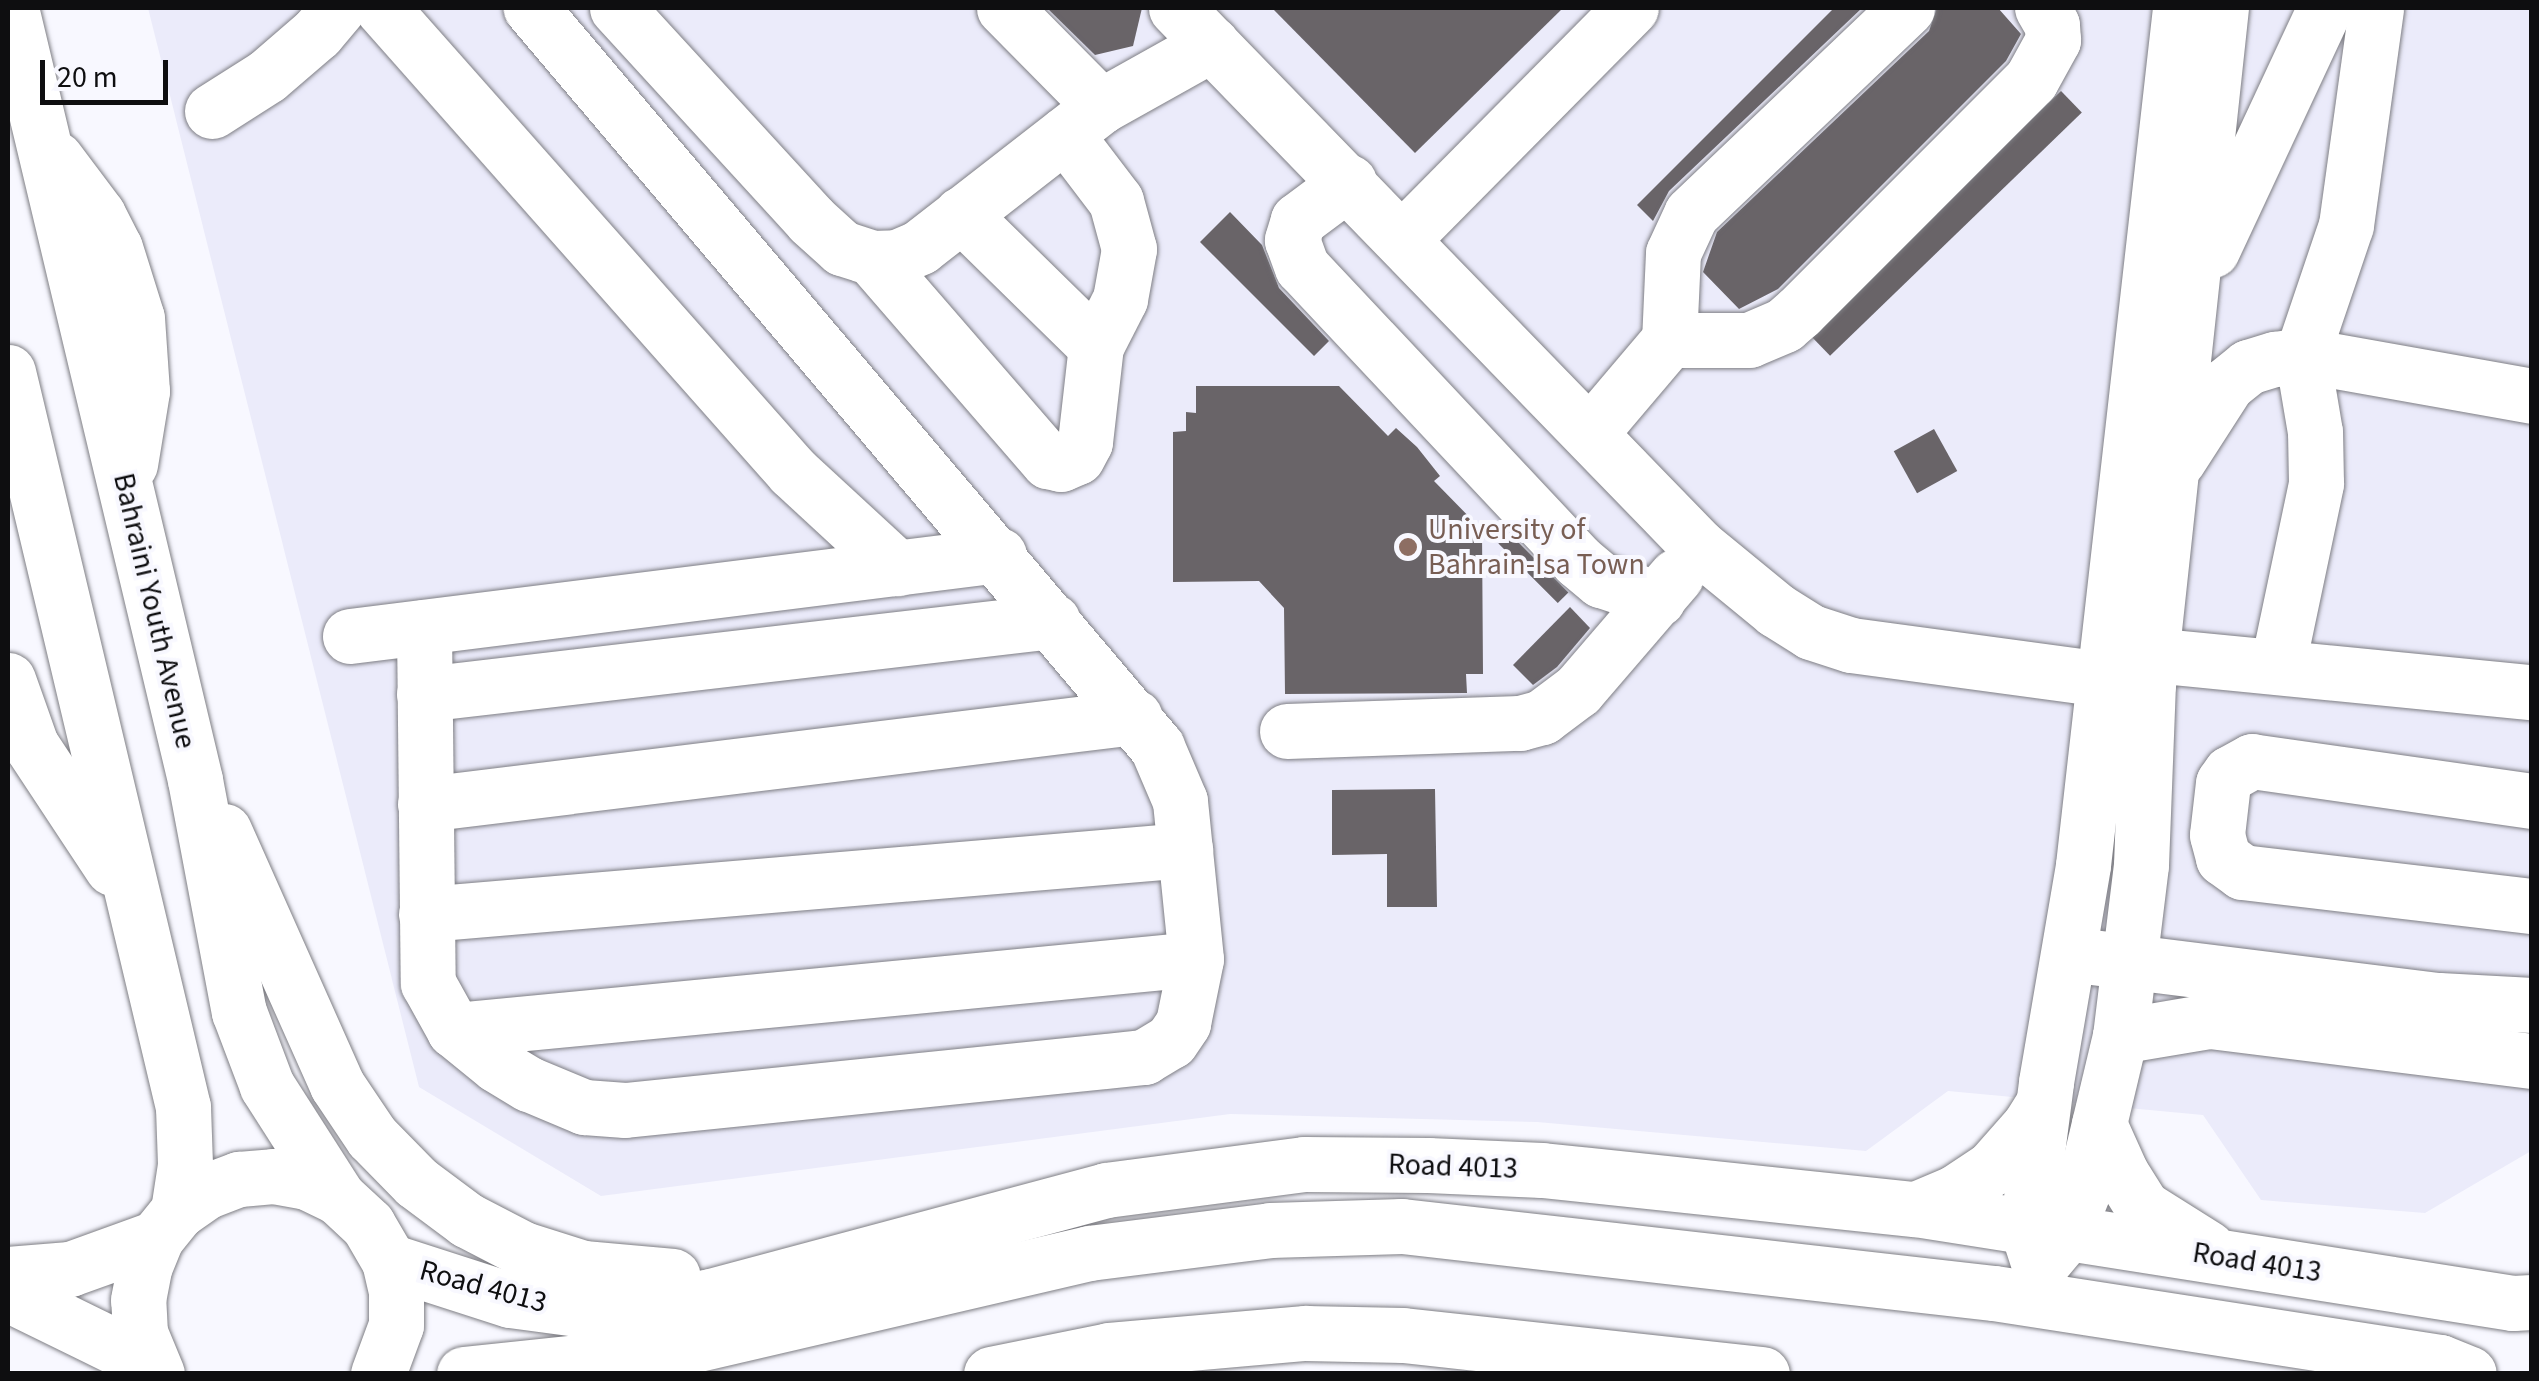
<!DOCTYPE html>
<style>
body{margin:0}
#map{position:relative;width:2539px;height:1381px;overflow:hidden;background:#f8f8ff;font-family:"Source Sans 3",sans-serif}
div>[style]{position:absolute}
.built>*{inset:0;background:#ebebfa}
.building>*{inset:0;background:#696468;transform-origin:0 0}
.roads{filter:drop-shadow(0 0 2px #7e7e84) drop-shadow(0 0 2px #7e7e84)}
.minor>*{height:55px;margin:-27.5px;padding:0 27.5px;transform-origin:27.5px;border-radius:27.5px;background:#fff}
.dots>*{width:28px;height:28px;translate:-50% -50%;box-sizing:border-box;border:5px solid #f8f8ff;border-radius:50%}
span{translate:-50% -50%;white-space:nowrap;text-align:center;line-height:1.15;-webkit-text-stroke:8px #f8f8ff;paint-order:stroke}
.education-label{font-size:30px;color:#785e54}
.left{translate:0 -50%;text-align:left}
.street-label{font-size:30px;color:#0e0e10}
.frame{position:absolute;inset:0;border:10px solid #0e0e10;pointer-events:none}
.scale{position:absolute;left:40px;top:60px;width:128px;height:45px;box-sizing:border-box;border:5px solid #0e0e10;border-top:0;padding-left:12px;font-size:30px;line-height:35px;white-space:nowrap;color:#0e0e10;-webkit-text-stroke:8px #f8f8ff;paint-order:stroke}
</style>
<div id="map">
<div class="built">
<div style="clip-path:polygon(148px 8px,2531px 8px,2531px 1151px,2425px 1213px,2261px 1200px,2203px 1115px,1948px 1091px,1866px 1151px,1537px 1122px,1230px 1114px,601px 1196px,419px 1087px)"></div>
</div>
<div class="building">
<div style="clip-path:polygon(1047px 8px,1142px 8px,1133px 46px,1095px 55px)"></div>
<div style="clip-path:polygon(1272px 8px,1563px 8px,1415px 153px)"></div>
<div style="clip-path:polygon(1834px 8px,1862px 8px,1669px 191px,1653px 221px,1637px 205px)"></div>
<div style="clip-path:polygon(1937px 8px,1998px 8px,2021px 34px,2006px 61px,1778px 289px,1739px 309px,1703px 272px,1717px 232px,1929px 31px)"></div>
<div style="left:2061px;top:91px;width:30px;height:350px;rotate:46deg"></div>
<div style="clip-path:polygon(1230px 212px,1262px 245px,1279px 288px,1329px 341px,1314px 356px,1200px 242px)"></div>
<div style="clip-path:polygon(1196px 386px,1339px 386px,1388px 436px,1396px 428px,1417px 447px,1440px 476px,1434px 481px,1482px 530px,1483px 674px,1466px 674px,1467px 693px,1285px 694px,1284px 608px,1259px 581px,1173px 582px,1173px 432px,1186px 431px,1186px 412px,1196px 413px)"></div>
<div style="left:1934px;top:429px;width:48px;height:46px;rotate:61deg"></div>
<div style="left:1509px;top:533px;width:84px;height:15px;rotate:45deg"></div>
<div style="clip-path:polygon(1570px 607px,1590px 628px,1557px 667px,1533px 685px,1513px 665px)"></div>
<div style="clip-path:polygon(1435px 789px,1437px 907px,1387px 907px,1387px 854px,1332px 855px,1332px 790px)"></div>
</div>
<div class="roads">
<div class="minor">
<div style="left:11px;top:8px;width:794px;rotate:76.59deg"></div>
<div style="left:195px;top:780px;width:236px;rotate:79.3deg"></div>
<div style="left:239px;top:1012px;width:79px;rotate:69.3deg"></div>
<div style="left:267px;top:1086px;width:132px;rotate:57.4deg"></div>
<div style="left:382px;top:8px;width:620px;rotate:48.47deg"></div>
<div style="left:793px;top:472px;width:142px;rotate:42.7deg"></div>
<div style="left:617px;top:8px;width:287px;rotate:47.5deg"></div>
<div style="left:811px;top:220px;width:42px;rotate:42.1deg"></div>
<div style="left:842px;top:248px;width:32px;rotate:18deg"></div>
<div style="left:872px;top:258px;width:25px;rotate:-2deg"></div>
<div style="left:897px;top:257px;width:25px;rotate:-23deg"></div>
<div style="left:920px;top:247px;width:229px;rotate:-37.9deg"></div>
<div style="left:1101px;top:106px;width:127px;rotate:-29.2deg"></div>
<div style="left:1004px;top:8px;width:138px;rotate:45.3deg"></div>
<div style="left:1176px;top:8px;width:750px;rotate:45.86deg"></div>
<div style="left:1698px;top:546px;width:101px;rotate:39.4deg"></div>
<div style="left:1776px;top:610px;width:41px;rotate:32.2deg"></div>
<div style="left:1811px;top:632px;width:42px;rotate:18deg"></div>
<div style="left:1851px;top:645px;width:293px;rotate:7.7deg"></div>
<div style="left:1907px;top:8px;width:298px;rotate:136.4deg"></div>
<div style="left:1691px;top:214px;width:43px;rotate:114.8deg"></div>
<div style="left:1673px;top:253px;width:87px;rotate:92.6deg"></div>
<div style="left:1669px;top:340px;width:80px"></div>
<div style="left:1749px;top:340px;width:38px;rotate:-23deg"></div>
<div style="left:1784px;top:325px;width:20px;rotate:-41deg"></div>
<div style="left:1799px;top:312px;width:328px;rotate:-45deg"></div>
<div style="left:2031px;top:80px;width:46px;rotate:-61.2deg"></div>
<div style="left:2053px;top:40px;width:15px;rotate:-94deg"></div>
<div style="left:2052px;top:25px;width:20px;rotate:-120deg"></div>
<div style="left:212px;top:111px;width:65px;rotate:-32.5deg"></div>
<div style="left:267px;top:76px;width:66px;rotate:-40.7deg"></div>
<div style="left:317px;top:33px;width:33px;rotate:-50deg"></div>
<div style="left:56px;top:159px;width:70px;rotate:53.1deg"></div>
<div style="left:98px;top:215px;width:37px;rotate:63deg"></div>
<div style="left:115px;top:248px;width:73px;rotate:72.6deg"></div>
<div style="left:137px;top:318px;width:73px;rotate:86.1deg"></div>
<div style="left:142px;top:391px;width:74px;rotate:99.3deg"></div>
<div style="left:1349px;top:182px;width:64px;rotate:143.3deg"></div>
<div style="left:1298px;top:220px;width:21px;rotate:107deg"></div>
<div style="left:1292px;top:240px;width:29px;rotate:70deg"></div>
<div style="left:1302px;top:267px;width:403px;rotate:46.8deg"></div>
<div style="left:1578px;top:561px;width:30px;rotate:40deg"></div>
<div style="left:1601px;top:580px;width:60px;rotate:18.4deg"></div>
<div style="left:961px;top:214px;width:189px;rotate:44.4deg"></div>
<div style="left:1403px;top:238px;width:324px;rotate:-45.3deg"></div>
<div style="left:2212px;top:250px;width:267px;rotate:-65deg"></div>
<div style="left:872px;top:258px;width:269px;rotate:49.1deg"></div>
<div style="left:1048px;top:461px;width:13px;rotate:13deg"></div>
<div style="left:1061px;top:464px;width:17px;rotate:-24deg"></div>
<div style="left:1077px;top:457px;width:17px;rotate:-62deg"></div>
<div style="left:1085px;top:442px;width:97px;rotate:-83.5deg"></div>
<div style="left:1096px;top:346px;width:53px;rotate:-62.9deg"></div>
<div style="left:1120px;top:299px;width:51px;rotate:-79.8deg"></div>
<div style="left:1129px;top:249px;width:50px;rotate:-105.2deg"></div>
<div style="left:1116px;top:201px;width:84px;rotate:-127.3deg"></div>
<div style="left:8px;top:372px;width:756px;rotate:76.61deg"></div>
<div style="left:183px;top:1107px;width:58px;rotate:88deg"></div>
<div style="left:185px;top:1165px;width:47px;rotate:98.7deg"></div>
<div style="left:1590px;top:433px;width:122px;rotate:-49.7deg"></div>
<div style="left:2178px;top:460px;width:90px;rotate:-57.2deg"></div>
<div style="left:2227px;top:384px;width:27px;rotate:-39deg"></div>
<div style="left:2248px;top:367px;width:28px;rotate:-17deg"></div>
<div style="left:2275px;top:359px;width:27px;rotate:-8deg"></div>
<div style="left:2302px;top:355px;width:234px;rotate:10.1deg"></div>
<div style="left:424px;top:627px;width:356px;rotate:89.4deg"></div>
<div style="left:428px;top:983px;width:54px;rotate:61deg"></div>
<div style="left:454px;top:1030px;width:55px;rotate:39.1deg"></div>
<div style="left:497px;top:1065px;width:37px;rotate:31deg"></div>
<div style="left:529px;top:1084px;width:60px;rotate:22.7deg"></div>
<div style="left:584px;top:1107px;width:41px;rotate:4.2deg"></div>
<div style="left:625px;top:1110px;width:522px;rotate:-5.83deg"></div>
<div style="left:1144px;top:1057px;width:31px;rotate:-31deg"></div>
<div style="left:1171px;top:1041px;width:22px;rotate:-56deg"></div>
<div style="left:1183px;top:1023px;width:65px;rotate:-78.5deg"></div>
<div style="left:1196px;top:959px;width:159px;rotate:-95.8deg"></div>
<div style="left:1180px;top:801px;width:59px;rotate:-113.1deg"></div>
<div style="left:1157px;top:747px;width:969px;rotate:-130.27deg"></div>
<div style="left:350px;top:636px;width:654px;rotate:-7.11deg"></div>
<div style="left:2152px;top:655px;width:382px;rotate:5.6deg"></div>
<div style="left:2278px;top:664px;width:185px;rotate:-78.1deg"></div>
<div style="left:2316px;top:483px;width:51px;rotate:-91.1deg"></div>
<div style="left:2315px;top:432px;width:78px;rotate:-99.6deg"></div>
<div style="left:2302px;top:355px;width:137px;rotate:-71.3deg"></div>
<div style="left:2346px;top:225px;width:219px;rotate:-82.1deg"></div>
<div style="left:8px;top:680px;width:69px;rotate:70.5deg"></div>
<div style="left:31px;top:745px;width:147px;rotate:56.6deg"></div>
<div style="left:424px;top:694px;width:633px;rotate:-6.62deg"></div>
<div style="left:1287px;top:731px;width:233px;rotate:-2deg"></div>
<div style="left:1520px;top:723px;width:23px;rotate:-15deg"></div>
<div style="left:1542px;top:717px;width:45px;rotate:-36.9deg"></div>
<div style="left:1578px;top:690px;width:150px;rotate:-49.3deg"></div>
<div style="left:2532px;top:801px;width:283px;rotate:-171.9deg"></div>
<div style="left:2252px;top:761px;width:25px;rotate:151deg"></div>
<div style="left:2230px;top:773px;width:12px;rotate:125deg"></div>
<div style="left:2223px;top:783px;width:52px;rotate:96.6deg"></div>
<div style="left:2217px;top:835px;width:24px;rotate:75deg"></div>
<div style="left:2223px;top:858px;width:24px;rotate:36deg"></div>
<div style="left:2242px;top:872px;width:292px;rotate:6.7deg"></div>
<div style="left:425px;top:804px;width:715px;rotate:-6.99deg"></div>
<div style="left:224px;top:831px;width:278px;rotate:66deg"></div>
<div style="left:337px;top:1085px;width:63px;rotate:56.1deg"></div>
<div style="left:372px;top:1137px;width:63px;rotate:45.6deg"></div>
<div style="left:416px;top:1182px;width:64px;rotate:36.7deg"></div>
<div style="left:467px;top:1220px;width:63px;rotate:27.4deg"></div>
<div style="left:523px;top:1249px;width:63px;rotate:17.6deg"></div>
<div style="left:583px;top:1268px;width:90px;rotate:5.1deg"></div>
<div style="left:426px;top:914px;width:762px;rotate:-4.82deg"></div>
<div style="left:2092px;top:957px;width:350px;rotate:7.1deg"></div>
<div style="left:2439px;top:1000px;width:93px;rotate:3.1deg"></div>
<div style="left:454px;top:1030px;width:745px;rotate:-5.47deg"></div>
<div style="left:2120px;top:1036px;width:91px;rotate:-9.5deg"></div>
<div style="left:2210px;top:1021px;width:324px;rotate:7.1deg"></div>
<div style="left:2099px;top:1124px;width:54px;rotate:65.8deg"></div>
<div style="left:2121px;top:1173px;width:40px;rotate:58deg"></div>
<div style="left:2142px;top:1207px;width:77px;rotate:32.2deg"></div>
<div style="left:1916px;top:1209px;width:43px;rotate:-23deg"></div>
<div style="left:1956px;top:1192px;width:43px;rotate:-33.7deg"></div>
<div style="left:1992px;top:1168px;width:56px;rotate:-48.6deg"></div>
<div style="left:2029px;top:1126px;width:25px;rotate:-58deg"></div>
<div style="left:389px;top:1261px;width:127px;rotate:17.9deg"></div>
<div style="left:510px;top:1300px;width:68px;rotate:7.7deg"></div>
<div style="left:577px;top:1309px;width:68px;rotate:-0.8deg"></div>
<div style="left:645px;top:1308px;width:67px;rotate:-10.3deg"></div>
<div style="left:711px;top:1296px;width:409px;rotate:-15deg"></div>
<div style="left:1106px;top:1190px;width:200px;rotate:-7.5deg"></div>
<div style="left:1304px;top:1164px;width:124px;rotate:0.5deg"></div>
<div style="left:1428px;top:1165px;width:114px;rotate:2.5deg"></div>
<div style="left:1542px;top:1170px;width:376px;rotate:6deg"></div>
<div style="left:1916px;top:1209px;width:604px;rotate:8.95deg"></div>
<div style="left:2513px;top:1303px;width:19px;rotate:-3deg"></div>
<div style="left:2038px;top:1262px;width:35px;rotate:-108deg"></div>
<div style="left:2027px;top:1229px;width:148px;rotate:-82.6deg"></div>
<div style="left:2046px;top:1082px;width:220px;rotate:-80.3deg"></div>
<div style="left:2083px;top:865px;width:862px;rotate:-83.54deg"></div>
<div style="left:2043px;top:1262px;width:34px;rotate:-50deg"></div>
<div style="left:2065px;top:1236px;width:48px;rotate:-68.2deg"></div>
<div style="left:2083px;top:1191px;width:159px;rotate:-76.6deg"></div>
<div style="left:2120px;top:1036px;width:172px;rotate:-83deg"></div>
<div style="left:2141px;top:865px;width:180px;rotate:-87.8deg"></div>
<div style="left:2148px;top:685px;width:681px;rotate:-83.85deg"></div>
<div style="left:8px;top:1274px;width:62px;rotate:-4.6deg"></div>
<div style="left:70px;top:1269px;width:91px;rotate:-19.8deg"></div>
<div style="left:8px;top:1294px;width:159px;rotate:26.1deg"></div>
<div style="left:157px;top:1374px;width:44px;rotate:-112.5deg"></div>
<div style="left:140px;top:1333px;width:33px;rotate:-93deg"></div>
<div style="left:138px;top:1300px;width:33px;rotate:-79deg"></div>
<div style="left:144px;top:1268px;width:32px;rotate:-68deg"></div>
<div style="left:156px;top:1238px;width:35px;rotate:-51deg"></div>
<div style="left:178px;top:1211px;width:35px;rotate:-35deg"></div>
<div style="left:207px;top:1191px;width:34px;rotate:-21deg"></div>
<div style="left:239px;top:1179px;width:34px;rotate:-5deg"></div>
<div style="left:273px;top:1176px;width:35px;rotate:10deg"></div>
<div style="left:307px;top:1182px;width:34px;rotate:26deg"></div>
<div style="left:338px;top:1197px;width:41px;rotate:43deg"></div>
<div style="left:368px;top:1225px;width:42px;rotate:59.7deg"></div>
<div style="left:389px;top:1261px;width:32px;rotate:77deg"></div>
<div style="left:396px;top:1292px;width:33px;rotate:90deg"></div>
<div style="left:396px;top:1325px;width:52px;rotate:110.2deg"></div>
<div style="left:464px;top:1374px;width:192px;rotate:-6deg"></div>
<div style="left:655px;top:1354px;width:446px;rotate:-13.1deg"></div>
<div style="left:1089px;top:1253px;width:182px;rotate:-7.2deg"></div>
<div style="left:1270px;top:1230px;width:132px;rotate:-1.7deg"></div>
<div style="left:1402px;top:1226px;width:596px;rotate:6.46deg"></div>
<div style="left:1994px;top:1293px;width:451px;rotate:8.8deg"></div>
<div style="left:2440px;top:1362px;width:31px;rotate:22deg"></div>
<div style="left:991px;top:1374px;width:120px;rotate:-11.5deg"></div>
<div style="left:1109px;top:1350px;width:197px;rotate:-5deg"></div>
<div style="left:1305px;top:1333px;width:98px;rotate:1.2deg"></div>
<div style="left:1403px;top:1335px;width:361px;rotate:6.2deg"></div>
</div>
</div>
<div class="dots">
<div style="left:1408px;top:547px;background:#8d6e63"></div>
</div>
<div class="education-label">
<span class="left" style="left:1428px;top:547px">University of<br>Bahrain-Isa Town</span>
</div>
<div class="street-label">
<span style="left:154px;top:611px;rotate:77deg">Bahraini Youth Avenue</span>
<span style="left:1453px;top:1167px;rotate:2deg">Road 4013</span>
<span style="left:2257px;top:1263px;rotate:9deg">Road 4013</span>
<span style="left:483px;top:1287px;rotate:15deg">Road 4013</span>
</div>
<div class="frame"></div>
<div class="scale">20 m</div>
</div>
